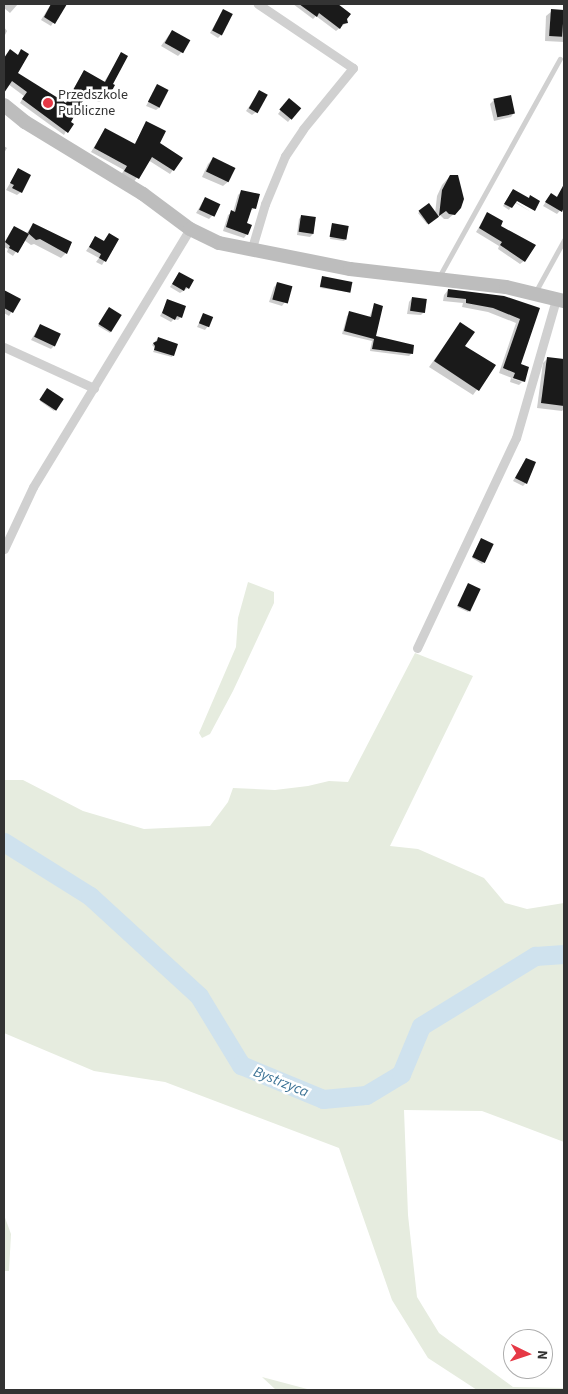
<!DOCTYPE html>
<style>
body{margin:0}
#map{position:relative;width:568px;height:1394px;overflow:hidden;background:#fff;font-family:"Source Sans 3",sans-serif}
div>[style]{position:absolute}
.green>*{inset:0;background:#e6ecdf}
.shadow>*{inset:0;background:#0003}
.river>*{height:19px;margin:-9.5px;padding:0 9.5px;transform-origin:9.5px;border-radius:9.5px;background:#cfe2ee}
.building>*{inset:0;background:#1a1a1a;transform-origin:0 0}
.lane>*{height:4.5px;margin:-2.25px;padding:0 2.25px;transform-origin:2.25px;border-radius:2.25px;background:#d0d0d0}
.street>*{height:9px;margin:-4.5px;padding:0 4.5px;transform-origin:4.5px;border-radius:4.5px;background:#d0d0d0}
.secondary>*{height:14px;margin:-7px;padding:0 7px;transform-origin:7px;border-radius:7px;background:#bdbdbd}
.dots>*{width:14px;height:14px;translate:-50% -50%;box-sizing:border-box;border:2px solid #fff;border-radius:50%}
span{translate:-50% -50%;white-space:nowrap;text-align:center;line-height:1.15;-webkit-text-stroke:5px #fff;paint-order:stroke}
.poi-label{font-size:14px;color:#333}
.left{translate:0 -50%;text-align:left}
.water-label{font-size:15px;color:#3f7597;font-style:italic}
.frame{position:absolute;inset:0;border:5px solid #333;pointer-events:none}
.north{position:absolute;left:503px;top:1329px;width:50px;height:50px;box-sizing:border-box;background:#fff;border:1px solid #adadad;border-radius:50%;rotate:94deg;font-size:14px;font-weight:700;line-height:20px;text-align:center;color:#333}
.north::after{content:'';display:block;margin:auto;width:18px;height:22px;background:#e63946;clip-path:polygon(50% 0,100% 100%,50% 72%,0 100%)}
</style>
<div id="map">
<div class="green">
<div style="clip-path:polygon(248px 582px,274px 592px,274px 603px,233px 691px,210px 734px,202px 738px,199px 733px,236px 647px,238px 618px)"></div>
<div style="clip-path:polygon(415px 653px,473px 676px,390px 846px,418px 849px,484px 878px,505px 903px,527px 909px,564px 903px,564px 1142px,482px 1111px,404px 1110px,408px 1215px,417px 1297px,439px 1333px,513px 1387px,564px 1388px,564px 1390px,477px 1390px,428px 1358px,392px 1300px,339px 1148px,165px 1082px,94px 1071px,4px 1033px,4px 780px,23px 780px,83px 811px,144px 829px,210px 826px,228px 802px,233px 788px,275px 790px,308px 786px,329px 781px,348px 782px)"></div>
<div style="clip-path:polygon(4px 1215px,11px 1234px,9px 1271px,4px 1271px)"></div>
<div style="clip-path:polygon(262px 1377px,311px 1390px,276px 1390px)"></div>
</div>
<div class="shadow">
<div style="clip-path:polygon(4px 4px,18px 4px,10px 13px,4px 8px)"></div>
<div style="clip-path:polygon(51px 4px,65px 4px,51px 26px,41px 20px)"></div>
<div style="clip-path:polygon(293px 4px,332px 4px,346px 19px,346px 23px,336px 31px,316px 16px,313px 19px)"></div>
<div style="clip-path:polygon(223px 10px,222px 34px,218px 38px,210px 33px)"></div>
<div style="clip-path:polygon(552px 11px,564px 11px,564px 42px,545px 41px,546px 16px)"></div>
<div style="clip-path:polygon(4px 27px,7px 31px,4px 37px)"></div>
<div style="clip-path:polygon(169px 35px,182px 52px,178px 56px,161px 46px)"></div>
<div style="clip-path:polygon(22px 51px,16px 73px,65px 103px,84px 71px,104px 82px,122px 54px,107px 98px,99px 102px,94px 100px,96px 97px,86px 92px,64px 135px,20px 103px,24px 96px,8px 84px,4px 89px,4px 59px,7px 55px,17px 56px)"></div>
<div style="clip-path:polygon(157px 86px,160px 107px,156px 110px,146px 106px)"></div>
<div style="clip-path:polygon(259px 92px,256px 112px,252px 115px,246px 111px)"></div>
<div style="clip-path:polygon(510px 97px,514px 113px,511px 117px,494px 121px,490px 104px,493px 101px)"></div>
<div style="clip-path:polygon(286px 103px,299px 108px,288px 122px,278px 114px)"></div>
<div style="clip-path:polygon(146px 123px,173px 170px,170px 174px,148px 160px,134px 182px,121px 175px,124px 170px,91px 152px,105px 129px,134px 145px)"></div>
<div style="clip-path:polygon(4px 146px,7px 148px,4px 153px)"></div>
<div style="clip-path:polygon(213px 159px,229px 181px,223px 186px,202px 177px,208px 164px)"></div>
<div style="clip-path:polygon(18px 170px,21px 192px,17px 195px,6px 190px)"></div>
<div style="clip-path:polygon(450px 176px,454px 214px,448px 219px,444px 219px,440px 215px,427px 224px,418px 213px,429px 205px,435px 214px,437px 196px,442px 185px)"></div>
<div style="clip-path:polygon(564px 186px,564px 206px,557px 214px,543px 206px,551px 194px,556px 198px)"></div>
<div style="clip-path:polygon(513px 190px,528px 199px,538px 201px,512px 196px,511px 199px,531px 212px,514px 202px,509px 210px,503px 206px)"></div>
<div style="clip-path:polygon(242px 191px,255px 208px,250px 211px,245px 224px,247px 234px,244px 238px,223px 231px,228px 215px,233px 212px,238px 195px)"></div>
<div style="clip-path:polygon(205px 198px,212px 216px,209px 219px,196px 213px)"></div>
<div style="clip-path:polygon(487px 214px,524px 261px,520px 264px,498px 249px,499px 246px,476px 232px)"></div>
<div style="clip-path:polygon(302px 216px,313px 234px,310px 237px,297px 235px,299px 219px)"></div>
<div style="clip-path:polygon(33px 224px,66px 253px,61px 258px,34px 244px,31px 245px,24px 240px,13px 256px,7px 252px,8px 249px,4px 247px,4px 243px,11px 231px,14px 227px,26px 234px)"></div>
<div style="clip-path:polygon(332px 225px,345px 240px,344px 241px,330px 239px)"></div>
<div style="clip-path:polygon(109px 234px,118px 239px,102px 265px,96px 262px,99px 258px,86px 251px,95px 238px,103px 242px)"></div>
<div style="clip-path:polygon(179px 273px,188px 288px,180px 293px,170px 287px)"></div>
<div style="clip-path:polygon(323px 277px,349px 292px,320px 288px)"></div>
<div style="clip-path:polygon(278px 283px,285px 302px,282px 306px,269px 302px,274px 287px)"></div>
<div style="clip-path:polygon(448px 290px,538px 309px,519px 365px,524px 381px,523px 382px,499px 373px,516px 323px,488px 312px,462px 307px,463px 303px,443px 301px,444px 295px)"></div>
<div style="clip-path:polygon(4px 292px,19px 300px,9px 316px,4px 313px)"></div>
<div style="clip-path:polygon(412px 298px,426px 300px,424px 312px,421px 315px,407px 314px,409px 302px)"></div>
<div style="clip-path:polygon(168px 301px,181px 317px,178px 320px,174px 319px,171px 322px,160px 316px)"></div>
<div style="clip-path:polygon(374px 305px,375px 336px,412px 353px,409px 356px,370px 351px,372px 341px,342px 334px,347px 316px,350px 313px,369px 318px)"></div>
<div style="clip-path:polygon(107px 310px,111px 331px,110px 333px,98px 326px)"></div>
<div style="clip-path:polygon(203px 315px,208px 326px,205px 330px,197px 327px)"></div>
<div style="clip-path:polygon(460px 324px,464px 347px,495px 365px,473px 395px,429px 367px)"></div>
<div style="clip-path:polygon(40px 325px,54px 346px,51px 349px,31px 340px)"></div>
<div style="clip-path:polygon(158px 338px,173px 355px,172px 357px,153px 352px,155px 348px,152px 345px)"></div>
<div style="clip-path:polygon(548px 358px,564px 360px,564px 409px,562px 411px,537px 408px,543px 363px)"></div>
<div style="clip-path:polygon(511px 378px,522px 382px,519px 385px,510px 382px)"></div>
<div style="clip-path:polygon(46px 391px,62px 399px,54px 411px,40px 401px)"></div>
<div style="clip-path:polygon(526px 459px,526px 483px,523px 486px,513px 481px)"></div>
<div style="clip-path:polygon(480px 541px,484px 562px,482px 564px,472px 558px)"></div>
<div style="clip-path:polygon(467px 586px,469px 611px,468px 612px,457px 607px)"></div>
</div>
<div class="river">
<div style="left:4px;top:842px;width:102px;rotate:32.1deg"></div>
<div style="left:90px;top:896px;width:148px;rotate:42.5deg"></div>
<div style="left:199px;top:996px;width:81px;rotate:58.7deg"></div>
<div style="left:241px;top:1065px;width:89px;rotate:22.5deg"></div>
<div style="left:323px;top:1099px;width:43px;rotate:-5.3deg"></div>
<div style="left:366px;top:1095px;width:41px;rotate:-31deg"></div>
<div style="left:401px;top:1074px;width:52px;rotate:-67.4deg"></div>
<div style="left:421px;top:1026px;width:134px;rotate:-31.6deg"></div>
<div style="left:535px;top:956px;width:29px;rotate:-4deg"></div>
</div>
<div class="building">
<div style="clip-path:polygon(51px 4px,67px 4px,55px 24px,44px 17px)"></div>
<div style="clip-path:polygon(299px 4px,338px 4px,351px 14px,347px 19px,348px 23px,343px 24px,340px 29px,319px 13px,317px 17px)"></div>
<div style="left:223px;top:9px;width:11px;height:24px;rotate:27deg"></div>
<div style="left:551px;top:9px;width:13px;height:27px;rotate:4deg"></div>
<div style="left:172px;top:30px;width:21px;height:15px;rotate:29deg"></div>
<div style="clip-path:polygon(10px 49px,18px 55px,21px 49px,29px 54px,18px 73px,66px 103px,84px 70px,105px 82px,121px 52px,128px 56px,113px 84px,115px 85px,108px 98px,105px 97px,104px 99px,97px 96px,99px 93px,90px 88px,71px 122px,74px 124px,68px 133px,22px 99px,27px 92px,12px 81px,4px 93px,4px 58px)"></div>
<div style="left:157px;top:84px;width:13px;height:20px;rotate:27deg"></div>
<div style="left:259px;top:90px;width:10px;height:21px;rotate:29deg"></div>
<div style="left:511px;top:95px;width:19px;height:18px;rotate:78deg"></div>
<div style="left:289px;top:98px;width:16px;height:15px;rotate:40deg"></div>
<div style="clip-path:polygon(146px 121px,166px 131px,160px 143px,183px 158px,174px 171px,152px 157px,139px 179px,124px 171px,127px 166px,94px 148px,105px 128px,135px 144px)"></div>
<div style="left:213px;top:157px;width:25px;height:16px;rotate:26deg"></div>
<div style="clip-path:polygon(18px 168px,31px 175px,22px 193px,12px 188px,14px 185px,10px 183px)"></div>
<div style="clip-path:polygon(450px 175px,458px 175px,464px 199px,461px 208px,455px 215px,449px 214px,446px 211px,439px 216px,442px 190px)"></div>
<div style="clip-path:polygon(564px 184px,564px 207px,562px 212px,545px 202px,551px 193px,557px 197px)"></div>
<div style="clip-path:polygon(513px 189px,529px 198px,530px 195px,540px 201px,535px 211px,517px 201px,512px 208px,504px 204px)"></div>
<div style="clip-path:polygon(241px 190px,260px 194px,256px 209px,252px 208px,247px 223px,252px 225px,248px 235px,226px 227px,231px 210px,235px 212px)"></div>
<div style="left:205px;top:197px;width:17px;height:14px;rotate:25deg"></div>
<div style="left:429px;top:203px;width:17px;height:13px;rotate:54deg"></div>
<div style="clip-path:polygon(487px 212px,503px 221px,501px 226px,536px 245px,525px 262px,500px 245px,502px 242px,479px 228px)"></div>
<div style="left:301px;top:215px;width:15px;height:17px;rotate:8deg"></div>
<div style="clip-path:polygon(33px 223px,72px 242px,67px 254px,40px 239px,36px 240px,28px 233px)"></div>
<div style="left:332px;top:223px;width:17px;height:14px;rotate:10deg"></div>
<div style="clip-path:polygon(14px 226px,29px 234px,18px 253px,9px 248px,10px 246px,5px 242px)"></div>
<div style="clip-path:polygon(109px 233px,119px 239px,106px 262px,99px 258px,101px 254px,89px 247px,95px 236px,104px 241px)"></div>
<div style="clip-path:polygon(179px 272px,194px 280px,189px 289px,186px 287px,184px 291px,172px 284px)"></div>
<div style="left:322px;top:276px;width:31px;height:11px;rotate:11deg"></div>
<div style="left:277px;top:282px;width:16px;height:18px;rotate:15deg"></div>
<div style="clip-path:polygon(448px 289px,504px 296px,540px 308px,521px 364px,529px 367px,525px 382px,513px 378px,515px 373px,503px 368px,520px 319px,493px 308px,466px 303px,466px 299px,447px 297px)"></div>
<div style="clip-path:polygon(4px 290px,21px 299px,13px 313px,4px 308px)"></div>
<div style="left:412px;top:297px;width:15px;height:14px;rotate:8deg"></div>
<div style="clip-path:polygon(167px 299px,186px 306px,182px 318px,177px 316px,175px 320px,162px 313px)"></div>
<div style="clip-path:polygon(374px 303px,383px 306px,376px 336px,414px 345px,413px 354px,372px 349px,374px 339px,344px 331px,349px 311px,371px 317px)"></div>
<div style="left:109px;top:307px;width:15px;height:20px;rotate:32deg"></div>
<div style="left:203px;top:313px;width:11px;height:11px;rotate:22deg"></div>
<div style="clip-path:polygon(460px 322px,475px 332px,465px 346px,496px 365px,479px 391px,434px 361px)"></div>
<div style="left:40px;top:324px;width:23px;height:14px;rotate:25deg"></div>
<div style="clip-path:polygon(158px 337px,178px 344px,174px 356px,154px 350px,155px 346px,153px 343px,157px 341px)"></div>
<div style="clip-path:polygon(547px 357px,564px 359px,564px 406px,541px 403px)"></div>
<div style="left:47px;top:388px;width:20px;height:14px;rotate:33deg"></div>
<div style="clip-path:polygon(526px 458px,536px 462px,527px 484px,515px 478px)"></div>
<div style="left:481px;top:538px;width:14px;height:21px;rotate:25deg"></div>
<div style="left:468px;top:583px;width:14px;height:25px;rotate:25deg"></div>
</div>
<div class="lane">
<div style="left:439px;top:277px;width:249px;rotate:-61deg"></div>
<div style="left:536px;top:291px;width:58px;rotate:-61.2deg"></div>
</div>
<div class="street">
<div style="left:251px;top:251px;width:49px;rotate:-73.4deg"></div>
<div style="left:265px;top:204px;width:52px;rotate:-67.4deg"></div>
<div style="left:285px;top:156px;width:32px;rotate:-56deg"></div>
<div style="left:303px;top:129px;width:79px;rotate:-50.7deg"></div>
<div style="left:353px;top:68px;width:115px;rotate:-146deg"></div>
<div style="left:4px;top:347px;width:99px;rotate:24.5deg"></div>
<div style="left:4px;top:549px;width:68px;rotate:-64.9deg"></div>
<div style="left:33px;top:487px;width:302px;rotate:-58.7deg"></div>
<div style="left:417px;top:648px;width:232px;rotate:-64.8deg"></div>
<div style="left:516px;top:438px;width:145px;rotate:-73.9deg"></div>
</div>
<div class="secondary">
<div style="left:4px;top:105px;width:27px;rotate:39deg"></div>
<div style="left:25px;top:122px;width:138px;rotate:31.4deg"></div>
<div style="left:143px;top:194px;width:59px;rotate:36.7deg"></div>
<div style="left:190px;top:229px;width:32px;rotate:26deg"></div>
<div style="left:219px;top:243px;width:134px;rotate:11.2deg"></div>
<div style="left:350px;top:269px;width:157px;rotate:6.6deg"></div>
<div style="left:506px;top:287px;width:60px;rotate:13.6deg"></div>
</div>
<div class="dots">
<div style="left:48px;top:103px;background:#e63946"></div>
</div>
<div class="poi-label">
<span class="left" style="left:58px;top:103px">Przedszkole<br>Publiczne</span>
</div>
<div class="water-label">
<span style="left:281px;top:1082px;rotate:22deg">Bystrzyca</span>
</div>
<div class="frame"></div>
<div class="north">N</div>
</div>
